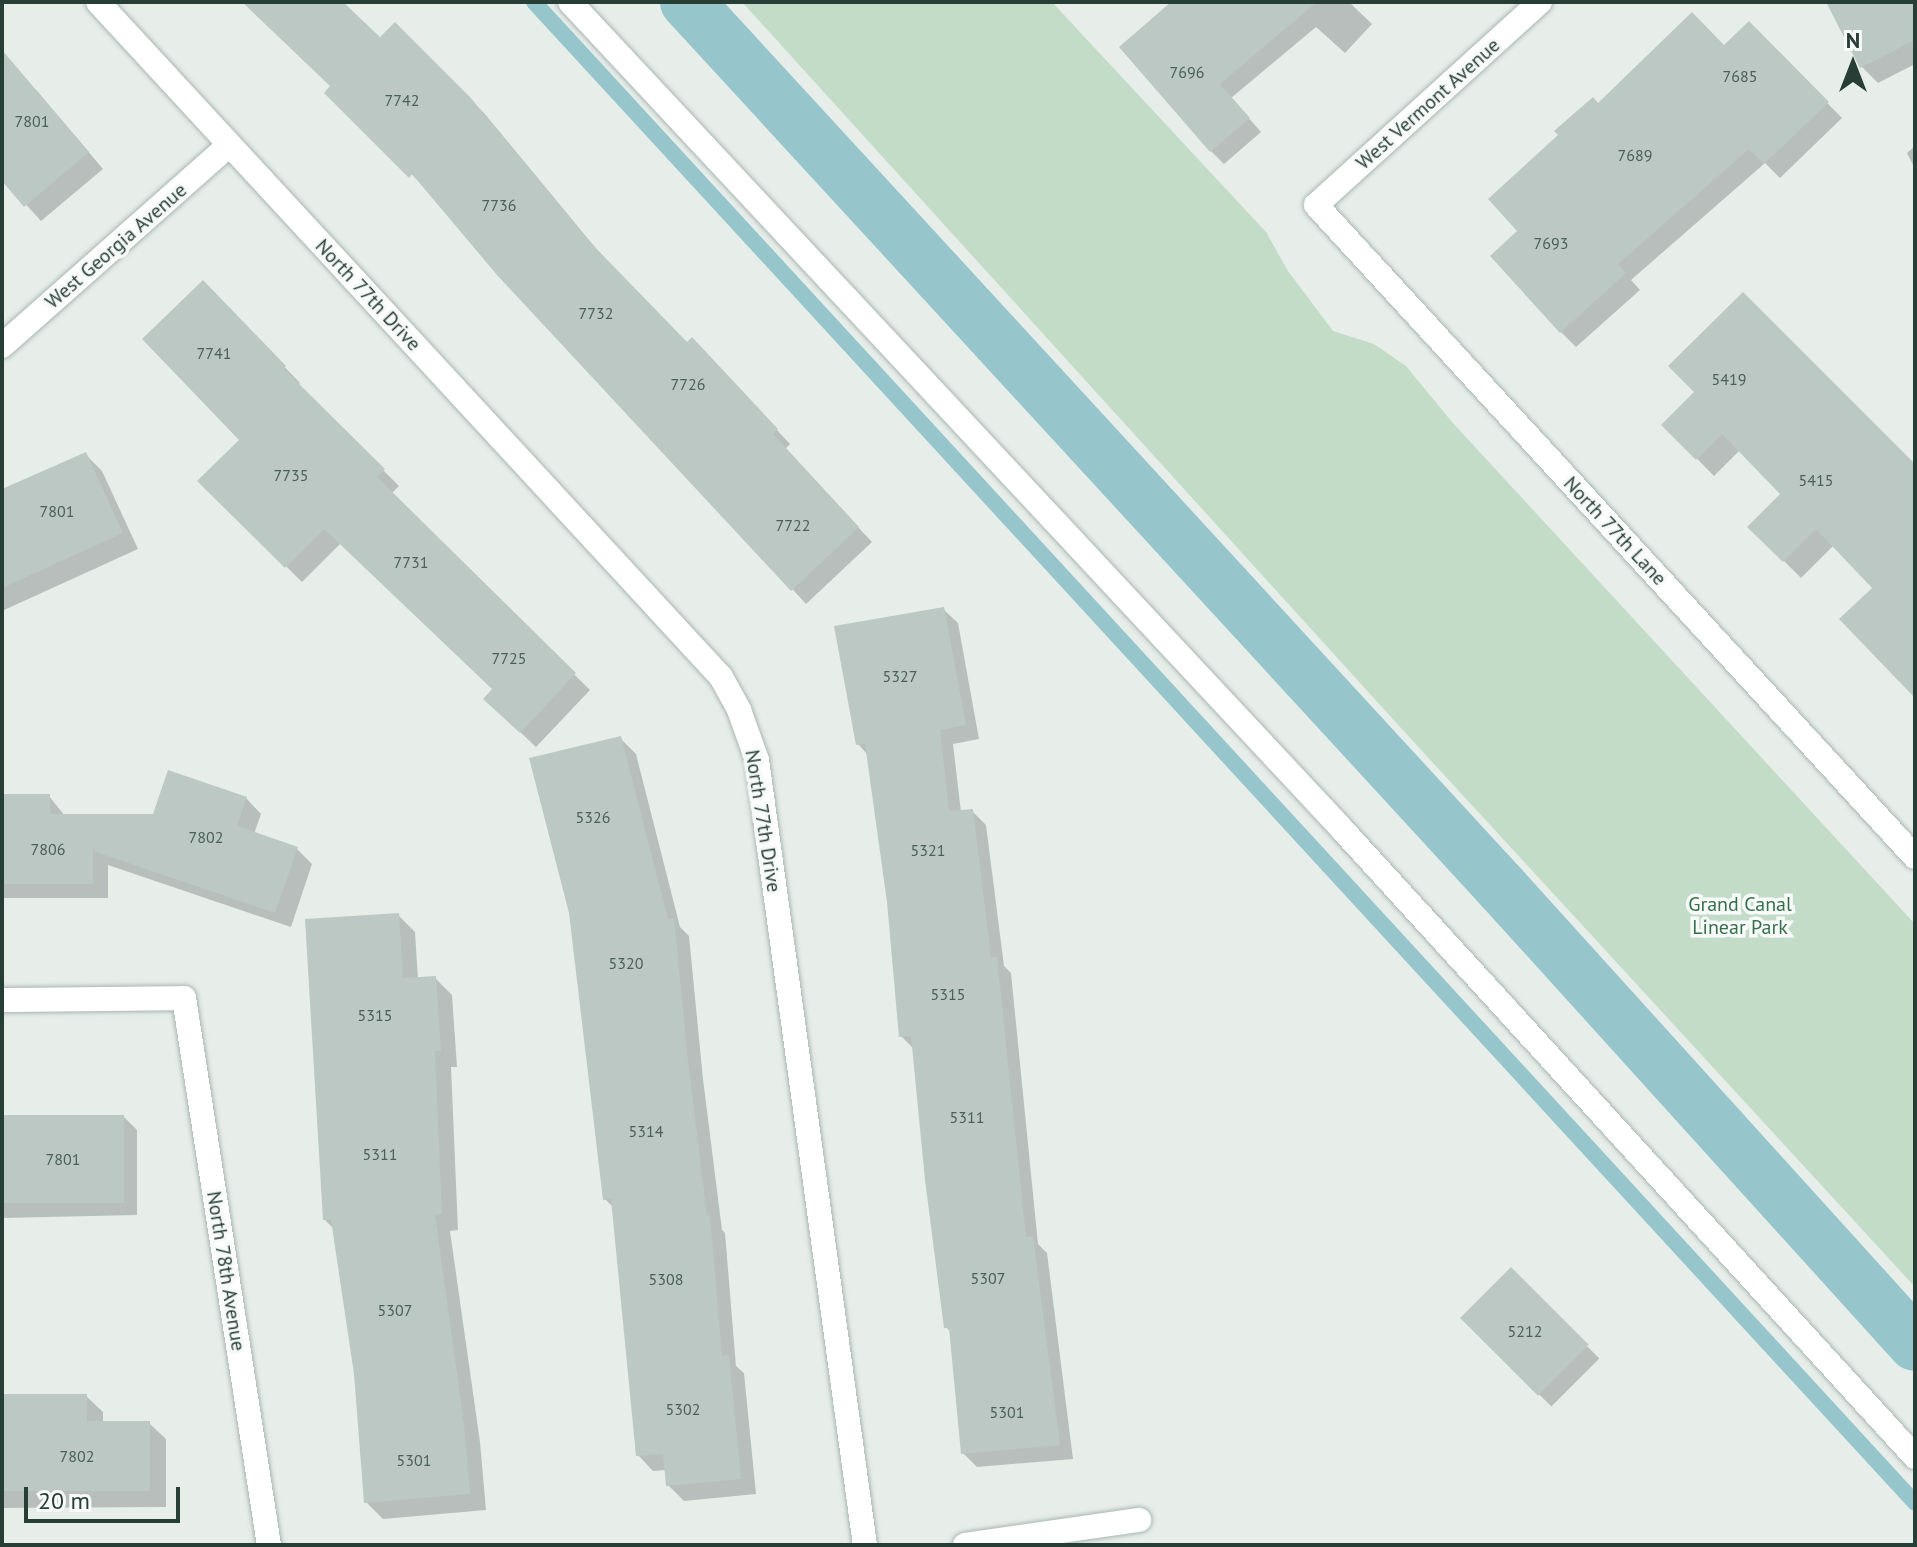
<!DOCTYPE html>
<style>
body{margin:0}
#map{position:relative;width:1917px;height:1547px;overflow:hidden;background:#e7eeea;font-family:"PT Sans",sans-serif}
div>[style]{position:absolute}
.green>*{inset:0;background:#c3dcc8}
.shadow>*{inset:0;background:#0003;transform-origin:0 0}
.stream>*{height:16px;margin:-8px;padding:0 8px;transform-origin:8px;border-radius:8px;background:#96c6cb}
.canal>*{height:54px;margin:-27px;padding:0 27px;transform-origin:27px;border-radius:27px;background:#96c6cb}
.building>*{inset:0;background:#bcc8c3;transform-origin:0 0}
.roads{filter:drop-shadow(0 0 2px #aab6b1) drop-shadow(0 0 2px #aab6b1)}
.service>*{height:24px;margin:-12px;padding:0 12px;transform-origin:12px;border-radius:12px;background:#fff}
.minor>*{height:24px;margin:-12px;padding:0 12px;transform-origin:12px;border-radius:12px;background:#fff}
span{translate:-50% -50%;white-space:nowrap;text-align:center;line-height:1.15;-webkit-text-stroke:7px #f7faf9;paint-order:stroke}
.number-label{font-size:16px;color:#4c605a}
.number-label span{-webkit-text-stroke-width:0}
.street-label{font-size:20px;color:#273e37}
.park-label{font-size:20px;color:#36704a}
.frame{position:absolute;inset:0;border:4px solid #273e37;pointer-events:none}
.north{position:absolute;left:1813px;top:24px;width:80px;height:80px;-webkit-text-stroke:6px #f7faf9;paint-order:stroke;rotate:0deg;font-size:22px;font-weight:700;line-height:32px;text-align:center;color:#273e37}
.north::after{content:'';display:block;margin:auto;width:28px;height:36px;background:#273e37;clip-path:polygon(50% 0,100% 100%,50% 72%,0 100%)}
.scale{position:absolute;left:24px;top:1487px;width:156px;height:36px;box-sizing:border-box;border:4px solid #273e37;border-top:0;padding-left:10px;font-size:24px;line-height:28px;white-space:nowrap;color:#273e37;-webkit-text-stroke:6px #f7faf9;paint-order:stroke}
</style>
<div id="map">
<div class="green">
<div style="clip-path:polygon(742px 2px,1052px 2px,1266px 232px,1288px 271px,1333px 331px,1374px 344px,1406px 366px,1452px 422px,1915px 924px,1915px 1287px,1400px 727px)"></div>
</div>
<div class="shadow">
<div style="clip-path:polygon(244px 2px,340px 2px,380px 40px,395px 25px,484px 113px,603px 257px,687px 345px,706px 354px,790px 444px,785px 449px,872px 542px,806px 604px,426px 188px,326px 93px,333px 87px)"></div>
<div style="clip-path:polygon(1174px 2px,1349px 2px,1372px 24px,1345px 53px,1316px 27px,1231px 98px,1261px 132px,1224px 164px,1211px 151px)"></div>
<div style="clip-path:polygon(1828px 2px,1915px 2px,1915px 64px,1878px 83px,1862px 67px)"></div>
<div style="clip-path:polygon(1749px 24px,1842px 118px,1780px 178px,1765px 163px,1631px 280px,1640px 290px,1576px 347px,1561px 332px,1520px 231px,1598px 105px,1725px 48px)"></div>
<div style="clip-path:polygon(2px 59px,37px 91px,103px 169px,41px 221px,2px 178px)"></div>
<div style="clip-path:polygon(1915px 146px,1915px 169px,1907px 153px)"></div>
<div style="clip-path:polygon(203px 283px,300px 383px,298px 385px,399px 486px,391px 494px,590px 690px,536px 747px,501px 714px,494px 690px,341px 543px,302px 582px,200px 481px,242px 440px)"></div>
<div style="clip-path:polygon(1696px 392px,1915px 480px,1915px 695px,1874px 588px,1834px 545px,1801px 578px,1750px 527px,1783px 494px,1740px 450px,1714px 476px,1664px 425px)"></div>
<div style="clip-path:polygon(85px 454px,102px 471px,138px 549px,2px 611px,2px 491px)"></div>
<div style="clip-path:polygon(943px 609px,958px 623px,979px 739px,953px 744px,961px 812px,972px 811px,986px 825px,1004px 966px,1011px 973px,1038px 1244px,1047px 1253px,1073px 1459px,977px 1467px,963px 1453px,952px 1333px,946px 1327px,915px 1050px,901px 1036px,889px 901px,868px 755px,858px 744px)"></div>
<div style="clip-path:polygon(620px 738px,636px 754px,680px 927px,689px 936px,703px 1079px,722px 1230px,725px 1233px,736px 1366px,744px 1373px,756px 1494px,684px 1501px,668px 1485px,667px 1470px,653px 1471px,638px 1455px,614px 1208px,605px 1199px)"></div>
<div style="clip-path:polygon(2px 796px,49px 796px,65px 816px,154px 816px,246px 798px,261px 814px,254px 834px,297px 849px,312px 864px,291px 927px,108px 865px,108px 898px,2px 898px)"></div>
<div style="clip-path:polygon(398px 915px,415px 932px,418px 979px,435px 978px,452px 995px,457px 1067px,451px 1067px,458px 1230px,450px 1231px,480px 1442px,486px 1510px,383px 1519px,366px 1502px,356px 1374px,334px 1229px,325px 1220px)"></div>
<div style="clip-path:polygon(2px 1117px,124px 1117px,137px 1130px,137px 1215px,2px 1218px)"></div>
<div style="left:1511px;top:1270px;width:125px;height:68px;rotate:45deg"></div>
<div style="clip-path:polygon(2px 1395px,86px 1396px,103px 1412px,103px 1423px,149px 1423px,166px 1439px,166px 1507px,2px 1508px)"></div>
</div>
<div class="stream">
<div style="left:534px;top:2px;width:2040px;rotate:47.38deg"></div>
</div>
<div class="canal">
<div style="left:687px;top:2px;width:1204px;rotate:47.39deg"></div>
<div style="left:1502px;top:888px;width:615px;rotate:47.83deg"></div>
</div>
<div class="building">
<div style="clip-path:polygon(242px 2px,343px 2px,380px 37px,395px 22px,470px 97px,589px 241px,687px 342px,692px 337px,778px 429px,773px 434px,859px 527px,791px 591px,497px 275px,412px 174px,409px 178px,324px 93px,330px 86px)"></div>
<div style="clip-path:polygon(1171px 2px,1317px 2px,1220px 84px,1250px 118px,1210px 152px,1119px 47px)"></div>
<div style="clip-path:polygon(1826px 2px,1915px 2px,1915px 40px,1860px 68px)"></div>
<div style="clip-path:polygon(1692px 12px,1724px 45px,1749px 21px,1829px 102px,1764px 164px,1749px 149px,1618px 264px,1626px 273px,1560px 333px,1490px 256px,1517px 231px,1488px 199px,1558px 135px,1554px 131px,1593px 97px,1598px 103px)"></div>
<div style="clip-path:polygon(2px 50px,89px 152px,24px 207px,2px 181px)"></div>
<div style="clip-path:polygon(203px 280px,286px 366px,284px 369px,385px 469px,377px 477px,576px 673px,520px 733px,483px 699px,492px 689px,324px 529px,285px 568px,197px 481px,239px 440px,142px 339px)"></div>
<div style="clip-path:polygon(1743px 292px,1915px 464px,1915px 698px,1839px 619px,1872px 588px,1816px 529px,1783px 562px,1747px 527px,1780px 494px,1722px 434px,1696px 460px,1661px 425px,1694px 392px,1668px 366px)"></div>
<div style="clip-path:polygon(86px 452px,123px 533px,2px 588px,2px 489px)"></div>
<div style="clip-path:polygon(944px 607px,966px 725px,940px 730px,949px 811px,973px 809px,991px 957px,997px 957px,1026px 1237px,1033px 1236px,1060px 1445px,961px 1454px,949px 1328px,944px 1328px,925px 1180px,911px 1036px,899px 1037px,887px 902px,865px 744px,856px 745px,834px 626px)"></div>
<div style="clip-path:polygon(621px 736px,668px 919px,674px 918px,688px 1061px,707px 1216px,710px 1215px,722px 1356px,729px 1355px,741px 1479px,666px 1486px,663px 1454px,636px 1456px,611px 1199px,603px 1200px,569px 913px,529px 758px)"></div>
<div style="clip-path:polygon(168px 770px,247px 797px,237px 826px,298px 847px,275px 913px,93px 851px,93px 884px,2px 884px,2px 794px,50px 794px,50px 814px,153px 814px)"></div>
<div style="clip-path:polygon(399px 913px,403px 978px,436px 976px,441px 1051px,435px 1051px,442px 1214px,435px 1215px,464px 1424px,470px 1494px,364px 1503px,354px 1374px,331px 1220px,323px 1220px,305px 919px)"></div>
<div style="left:2px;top:1115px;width:122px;height:88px"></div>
<div style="left:1511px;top:1267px;width:110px;height:72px;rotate:45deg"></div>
<div style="clip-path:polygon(3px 1394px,87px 1394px,87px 1421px,150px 1421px,150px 1491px,3px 1491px)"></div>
</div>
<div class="roads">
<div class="service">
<div style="left:570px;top:2px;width:1129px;rotate:46.97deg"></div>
<div style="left:1340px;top:827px;width:853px;rotate:47.61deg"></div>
</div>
<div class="minor">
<div style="left:98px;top:2px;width:919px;rotate:47.29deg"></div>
<div style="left:721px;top:677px;width:38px;rotate:61deg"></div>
<div style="left:739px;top:710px;width:53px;rotate:70.2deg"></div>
<div style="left:757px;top:760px;width:792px;rotate:82.17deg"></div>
<div style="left:1540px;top:2px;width:302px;rotate:137.8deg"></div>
<div style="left:1316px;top:205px;width:885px;rotate:47.43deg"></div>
<div style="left:2px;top:346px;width:303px;rotate:-41.5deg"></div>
<div style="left:2px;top:1000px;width:182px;rotate:-0.6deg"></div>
<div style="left:184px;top:998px;width:554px;rotate:81.17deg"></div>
<div style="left:965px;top:1545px;width:176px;rotate:-8.2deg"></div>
</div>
</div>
<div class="number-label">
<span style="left:1187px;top:72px">7696</span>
<span style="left:1740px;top:76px">7685</span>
<span style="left:402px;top:100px">7742</span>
<span style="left:32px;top:121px">7801</span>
<span style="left:1635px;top:155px">7689</span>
<span style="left:499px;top:205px">7736</span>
<span style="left:1551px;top:243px">7693</span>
<span style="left:596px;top:313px">7732</span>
<span style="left:214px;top:353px">7741</span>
<span style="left:1729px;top:379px">5419</span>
<span style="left:688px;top:384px">7726</span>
<span style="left:291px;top:475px">7735</span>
<span style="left:1816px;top:480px">5415</span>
<span style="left:57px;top:511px">7801</span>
<span style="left:793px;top:525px">7722</span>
<span style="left:411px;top:562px">7731</span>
<span style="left:509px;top:658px">7725</span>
<span style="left:900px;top:676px">5327</span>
<span style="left:593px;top:817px">5326</span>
<span style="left:206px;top:837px">7802</span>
<span style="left:48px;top:849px">7806</span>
<span style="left:928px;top:850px">5321</span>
<span style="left:626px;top:963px">5320</span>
<span style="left:948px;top:994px">5315</span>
<span style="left:375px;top:1015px">5315</span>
<span style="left:967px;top:1117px">5311</span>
<span style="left:646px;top:1131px">5314</span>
<span style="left:380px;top:1154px">5311</span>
<span style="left:63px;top:1159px">7801</span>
<span style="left:988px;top:1278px">5307</span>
<span style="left:666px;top:1279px">5308</span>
<span style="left:395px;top:1310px">5307</span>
<span style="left:1525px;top:1331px">5212</span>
<span style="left:683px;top:1409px">5302</span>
<span style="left:1007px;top:1412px">5301</span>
<span style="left:77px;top:1456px">7802</span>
<span style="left:414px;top:1460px">5301</span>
</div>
<div class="street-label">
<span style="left:1428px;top:104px;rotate:-42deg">West Vermont Avenue</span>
<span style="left:116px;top:246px;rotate:-41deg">West Georgia Avenue</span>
<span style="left:368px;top:295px;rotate:47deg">North 77th Drive</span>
<span style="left:1615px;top:531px;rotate:47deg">North 77th Lane</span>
<span style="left:763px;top:821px;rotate:81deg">North 77th Drive</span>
<span style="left:226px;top:1271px;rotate:81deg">North 78th Avenue</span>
</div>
<div class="park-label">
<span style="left:1740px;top:916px">Grand Canal<br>Linear Park</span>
</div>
<div class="frame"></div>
<div class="north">N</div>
<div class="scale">20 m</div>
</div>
